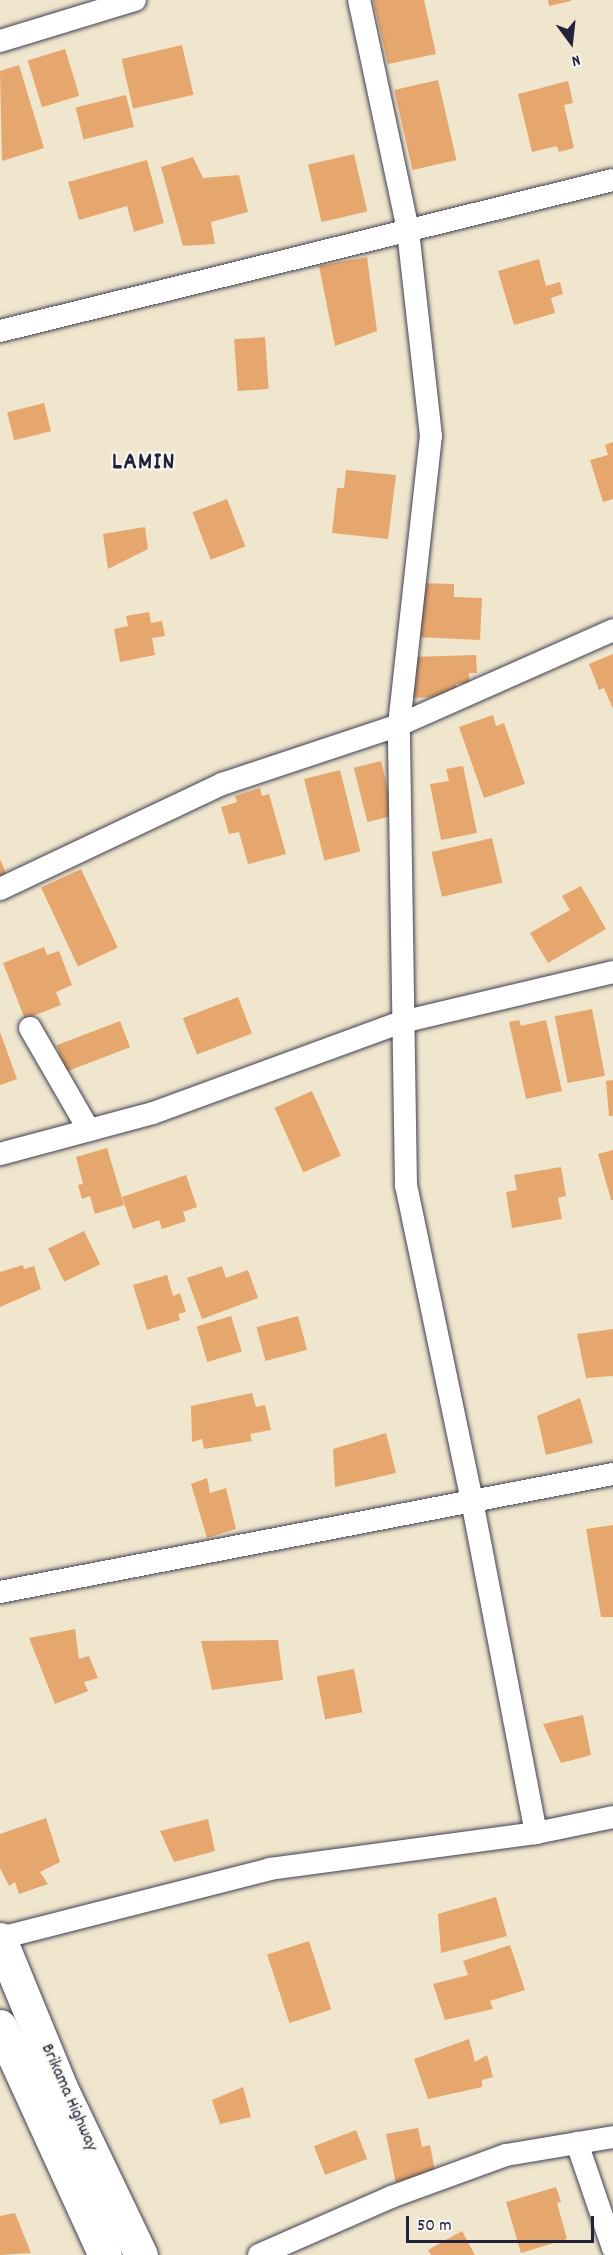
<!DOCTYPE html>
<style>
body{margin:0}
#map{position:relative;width:613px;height:2255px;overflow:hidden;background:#efe6cd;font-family:Dekko,sans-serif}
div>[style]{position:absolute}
.building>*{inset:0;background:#e6a76e;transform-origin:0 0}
.roads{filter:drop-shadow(0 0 2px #413f51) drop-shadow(0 0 2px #413f51)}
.street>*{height:22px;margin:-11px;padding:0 11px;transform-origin:11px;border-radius:11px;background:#fff}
.highway>*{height:33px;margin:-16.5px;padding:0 16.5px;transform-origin:16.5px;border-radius:16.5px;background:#fff}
span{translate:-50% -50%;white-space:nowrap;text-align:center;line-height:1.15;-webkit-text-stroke:4.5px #f6f6f2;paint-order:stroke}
.street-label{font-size:18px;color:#22223b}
.district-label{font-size:24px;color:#22223b;font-weight:700;letter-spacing:1.5px}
.north{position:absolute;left:541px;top:12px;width:60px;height:60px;-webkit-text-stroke:4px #f6f6f2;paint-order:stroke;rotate:165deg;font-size:16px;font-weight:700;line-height:24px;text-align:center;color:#22223b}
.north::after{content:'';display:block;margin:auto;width:21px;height:27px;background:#22223b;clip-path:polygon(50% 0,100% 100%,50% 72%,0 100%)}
.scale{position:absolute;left:406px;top:2216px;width:188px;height:27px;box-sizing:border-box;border:3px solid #22223b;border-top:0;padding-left:8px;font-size:18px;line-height:21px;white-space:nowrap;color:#22223b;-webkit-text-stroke:4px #f6f6f2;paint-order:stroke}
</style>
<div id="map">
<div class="building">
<div style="clip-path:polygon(373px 0,424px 0,436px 54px,388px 64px)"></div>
<div style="clip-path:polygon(548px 0,571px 0,571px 1px,549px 6px)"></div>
<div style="left:182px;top:45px;width:51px;height:62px;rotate:77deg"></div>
<div style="left:65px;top:49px;width:49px;height:39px;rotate:73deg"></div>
<div style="clip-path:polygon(19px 65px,44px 148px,2px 161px,0 71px)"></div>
<div style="left:438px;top:80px;width:82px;height:45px;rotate:77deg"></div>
<div style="clip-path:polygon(568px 81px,573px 103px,564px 105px,574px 148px,559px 152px,557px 146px,532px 152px,518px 94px)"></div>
<div style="left:126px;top:95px;width:33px;height:52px;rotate:76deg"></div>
<div style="left:354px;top:154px;width:59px;height:47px;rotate:77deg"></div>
<div style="clip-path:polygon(193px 157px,203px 178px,239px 175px,248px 212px,211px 222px,215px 244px,183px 246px,161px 167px)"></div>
<div style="clip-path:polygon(147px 160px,164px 223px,134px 232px,127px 206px,79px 220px,68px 182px)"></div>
<div style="clip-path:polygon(367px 257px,377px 331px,335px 346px,319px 266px)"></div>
<div style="clip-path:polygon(539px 259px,546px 286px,560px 282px,563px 294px,551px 298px,555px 313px,514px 325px,498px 271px)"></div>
<div style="left:265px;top:337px;width:52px;height:31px;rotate:86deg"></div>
<div style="left:44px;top:403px;width:29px;height:38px;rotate:76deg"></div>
<div style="clip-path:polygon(613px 442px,613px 499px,603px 502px,590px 460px,608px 455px,605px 445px)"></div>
<div style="clip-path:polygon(346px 470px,396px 475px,388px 539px,332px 533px,337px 488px,344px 488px)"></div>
<div style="left:227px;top:499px;width:51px;height:37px;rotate:69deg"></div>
<div style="clip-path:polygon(145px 527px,148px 549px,108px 569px,103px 534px)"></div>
<div style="clip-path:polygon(418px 583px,454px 584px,454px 597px,482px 598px,480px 640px,416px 637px)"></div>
<div style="clip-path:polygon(149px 612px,151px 623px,162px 621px,165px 636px,152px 638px,155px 655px,120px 662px,114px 629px,128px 626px,126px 616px)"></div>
<div style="clip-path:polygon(613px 654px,613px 709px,604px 688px,599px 690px,589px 664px)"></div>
<div style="clip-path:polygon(476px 655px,477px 673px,469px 673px,469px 683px,456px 684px,457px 696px,412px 698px,410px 657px)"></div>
<div style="clip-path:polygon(493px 715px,496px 726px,504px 723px,525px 784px,484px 798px,459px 727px)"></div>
<div style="left:381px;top:761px;width:56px;height:28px;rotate:76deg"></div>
<div style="clip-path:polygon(463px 766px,477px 833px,441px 840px,430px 784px,449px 781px,446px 769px)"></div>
<div style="left:340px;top:770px;width:84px;height:37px;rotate:76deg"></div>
<div style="clip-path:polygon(260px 788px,262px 796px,269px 794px,286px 854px,248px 864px,239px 832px,229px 834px,221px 807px,237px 802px,235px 796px)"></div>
<div style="left:492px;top:838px;width:46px;height:62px;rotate:77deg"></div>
<div style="clip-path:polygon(0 859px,8px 878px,0 881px)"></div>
<div style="left:81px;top:869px;width:87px;height:44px;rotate:65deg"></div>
<div style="clip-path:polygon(581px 886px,606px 929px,548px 963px,530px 933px,570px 910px,562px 896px)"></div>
<div style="clip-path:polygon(44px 947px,47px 955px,59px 951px,72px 985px,56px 992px,61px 1005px,25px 1019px,3px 963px)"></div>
<div style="left:238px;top:997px;width:39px;height:59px;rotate:69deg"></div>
<div style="left:592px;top:1009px;width:68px;height:38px;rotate:79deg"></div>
<div style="clip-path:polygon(519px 1020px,521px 1026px,546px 1020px,562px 1091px,526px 1099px,509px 1022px)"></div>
<div style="left:120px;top:1021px;width:28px;height:68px;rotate:69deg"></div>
<div style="clip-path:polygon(0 1032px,17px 1079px,0 1085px)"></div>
<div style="clip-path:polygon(613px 1080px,613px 1116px,609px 1116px,606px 1081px)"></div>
<div style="left:312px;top:1091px;width:71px;height:41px;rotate:66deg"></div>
<div style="clip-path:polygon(107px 1148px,124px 1205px,95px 1214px,90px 1196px,82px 1199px,78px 1185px,83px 1184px,76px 1157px)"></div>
<div style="clip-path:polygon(613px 1150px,613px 1200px,611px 1200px,598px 1154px)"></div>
<div style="clip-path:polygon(561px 1167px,566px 1196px,558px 1198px,562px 1219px,512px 1228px,506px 1192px,517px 1190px,514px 1175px)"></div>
<div style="clip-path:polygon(186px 1175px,197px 1207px,183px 1212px,186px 1221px,162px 1229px,159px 1220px,133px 1229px,122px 1197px)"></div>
<div style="left:84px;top:1231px;width:37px;height:40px;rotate:64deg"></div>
<div style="clip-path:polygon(23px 1265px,24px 1269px,34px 1266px,41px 1289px,0 1307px,0 1272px)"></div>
<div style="clip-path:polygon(222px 1266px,226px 1278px,248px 1270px,258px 1298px,202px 1319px,187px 1278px)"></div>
<div style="clip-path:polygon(167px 1275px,173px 1296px,180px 1293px,186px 1312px,178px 1314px,180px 1320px,147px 1330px,133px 1285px)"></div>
<div style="left:231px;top:1316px;width:37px;height:36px;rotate:73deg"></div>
<div style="left:298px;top:1316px;width:35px;height:43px;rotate:75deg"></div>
<div style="clip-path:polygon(613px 1329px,613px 1376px,586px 1378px,577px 1334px)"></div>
<div style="clip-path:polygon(252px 1393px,256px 1407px,265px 1405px,271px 1430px,250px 1434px,252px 1441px,204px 1449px,202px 1439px,192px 1442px,191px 1406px)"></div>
<div style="clip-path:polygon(580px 1398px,593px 1443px,546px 1455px,537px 1416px)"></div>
<div style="clip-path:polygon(386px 1433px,396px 1473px,335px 1487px,333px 1449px)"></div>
<div style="clip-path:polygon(207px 1478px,210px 1493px,226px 1488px,236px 1529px,207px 1538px,191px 1484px)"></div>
<div style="clip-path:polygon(613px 1525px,613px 1617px,601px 1617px,586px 1529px)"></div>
<div style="clip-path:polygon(75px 1629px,79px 1659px,89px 1656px,98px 1678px,84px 1682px,88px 1691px,55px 1704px,29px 1638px)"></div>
<div style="clip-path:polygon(278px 1640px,283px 1680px,212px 1690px,201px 1641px)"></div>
<div style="left:354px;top:1669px;width:44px;height:38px;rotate:79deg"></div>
<div style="clip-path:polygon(583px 1715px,591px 1755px,561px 1763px,543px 1724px)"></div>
<div style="clip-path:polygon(46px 1818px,60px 1862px,40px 1872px,48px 1884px,19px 1894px,15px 1882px,9px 1886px,0 1868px,0 1834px)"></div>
<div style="clip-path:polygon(208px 1819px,215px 1851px,174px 1862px,160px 1831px)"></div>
<div style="clip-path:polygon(496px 1897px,507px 1936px,441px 1953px,438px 1914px)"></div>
<div style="left:309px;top:1941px;width:72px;height:44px;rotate:72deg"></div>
<div style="clip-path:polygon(510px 1945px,525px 1990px,490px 2001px,493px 2009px,445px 2020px,433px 1984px,468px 1975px,463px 1961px)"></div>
<div style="clip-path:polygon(469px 2039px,475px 2062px,487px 2055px,493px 2077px,482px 2080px,482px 2087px,428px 2099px,414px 2059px)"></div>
<div style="clip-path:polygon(243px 2087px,251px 2117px,220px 2124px,212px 2100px)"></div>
<div style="clip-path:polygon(418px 2128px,422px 2147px,430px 2145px,436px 2176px,396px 2184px,386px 2134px)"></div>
<div style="left:356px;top:2130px;width:31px;height:45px;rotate:69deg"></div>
<div style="clip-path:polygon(556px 2187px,561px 2202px,557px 2203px,567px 2239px,521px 2253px,506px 2202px)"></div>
<div style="clip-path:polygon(15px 2213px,31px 2253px,0 2255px,0 2216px)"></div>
<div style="clip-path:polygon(462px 2231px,475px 2255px,431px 2255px,428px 2250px)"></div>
</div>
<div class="roads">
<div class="street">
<div style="left:0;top:41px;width:141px;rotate:-16.9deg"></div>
<div style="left:0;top:331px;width:631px;rotate:-13.84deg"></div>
<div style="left:0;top:889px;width:246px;rotate:-25.3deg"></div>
<div style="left:222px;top:784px;width:187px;rotate:-18.4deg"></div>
<div style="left:399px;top:725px;width:234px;rotate:-23.9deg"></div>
<div style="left:30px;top:1028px;width:118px;rotate:60deg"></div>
<div style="left:0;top:1154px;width:158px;rotate:-15deg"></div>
<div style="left:153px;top:1113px;width:265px;rotate:-20.1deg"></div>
<div style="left:402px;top:1022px;width:217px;rotate:-13.3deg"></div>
<div style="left:0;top:1592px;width:624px;rotate:-10.9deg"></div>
<div style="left:536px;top:1833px;width:79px;rotate:-11.7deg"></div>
<div style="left:0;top:1938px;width:279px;rotate:-14.3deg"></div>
<div style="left:270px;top:1869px;width:268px;rotate:-7.7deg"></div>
<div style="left:536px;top:1833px;width:338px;rotate:-100.9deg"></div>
<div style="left:472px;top:1501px;width:322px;rotate:-101.8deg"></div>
<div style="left:406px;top:1186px;width:461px;rotate:-90.9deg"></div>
<div style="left:399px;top:725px;width:291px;rotate:-83.7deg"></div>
<div style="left:431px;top:436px;width:207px;rotate:-96.4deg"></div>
<div style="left:408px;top:230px;width:235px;rotate:-102deg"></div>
<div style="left:577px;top:2143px;width:111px;rotate:71.1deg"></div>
<div style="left:259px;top:2255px;width:144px;rotate:-23.7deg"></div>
<div style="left:391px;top:2197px;width:122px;rotate:-20.1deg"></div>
<div style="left:506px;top:2155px;width:109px;rotate:-9.5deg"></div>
</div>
<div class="highway">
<div style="left:0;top:1939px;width:161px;rotate:67.7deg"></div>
<div style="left:61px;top:2088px;width:185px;rotate:64.4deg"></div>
<div style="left:0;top:2026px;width:252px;rotate:65.4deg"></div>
</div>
</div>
<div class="street-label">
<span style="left:68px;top:2098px;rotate:66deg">Brikama Highway</span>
</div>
<div class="district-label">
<span style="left:144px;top:464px">LAMIN</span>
</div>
<div class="north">N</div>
<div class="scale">50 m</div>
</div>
